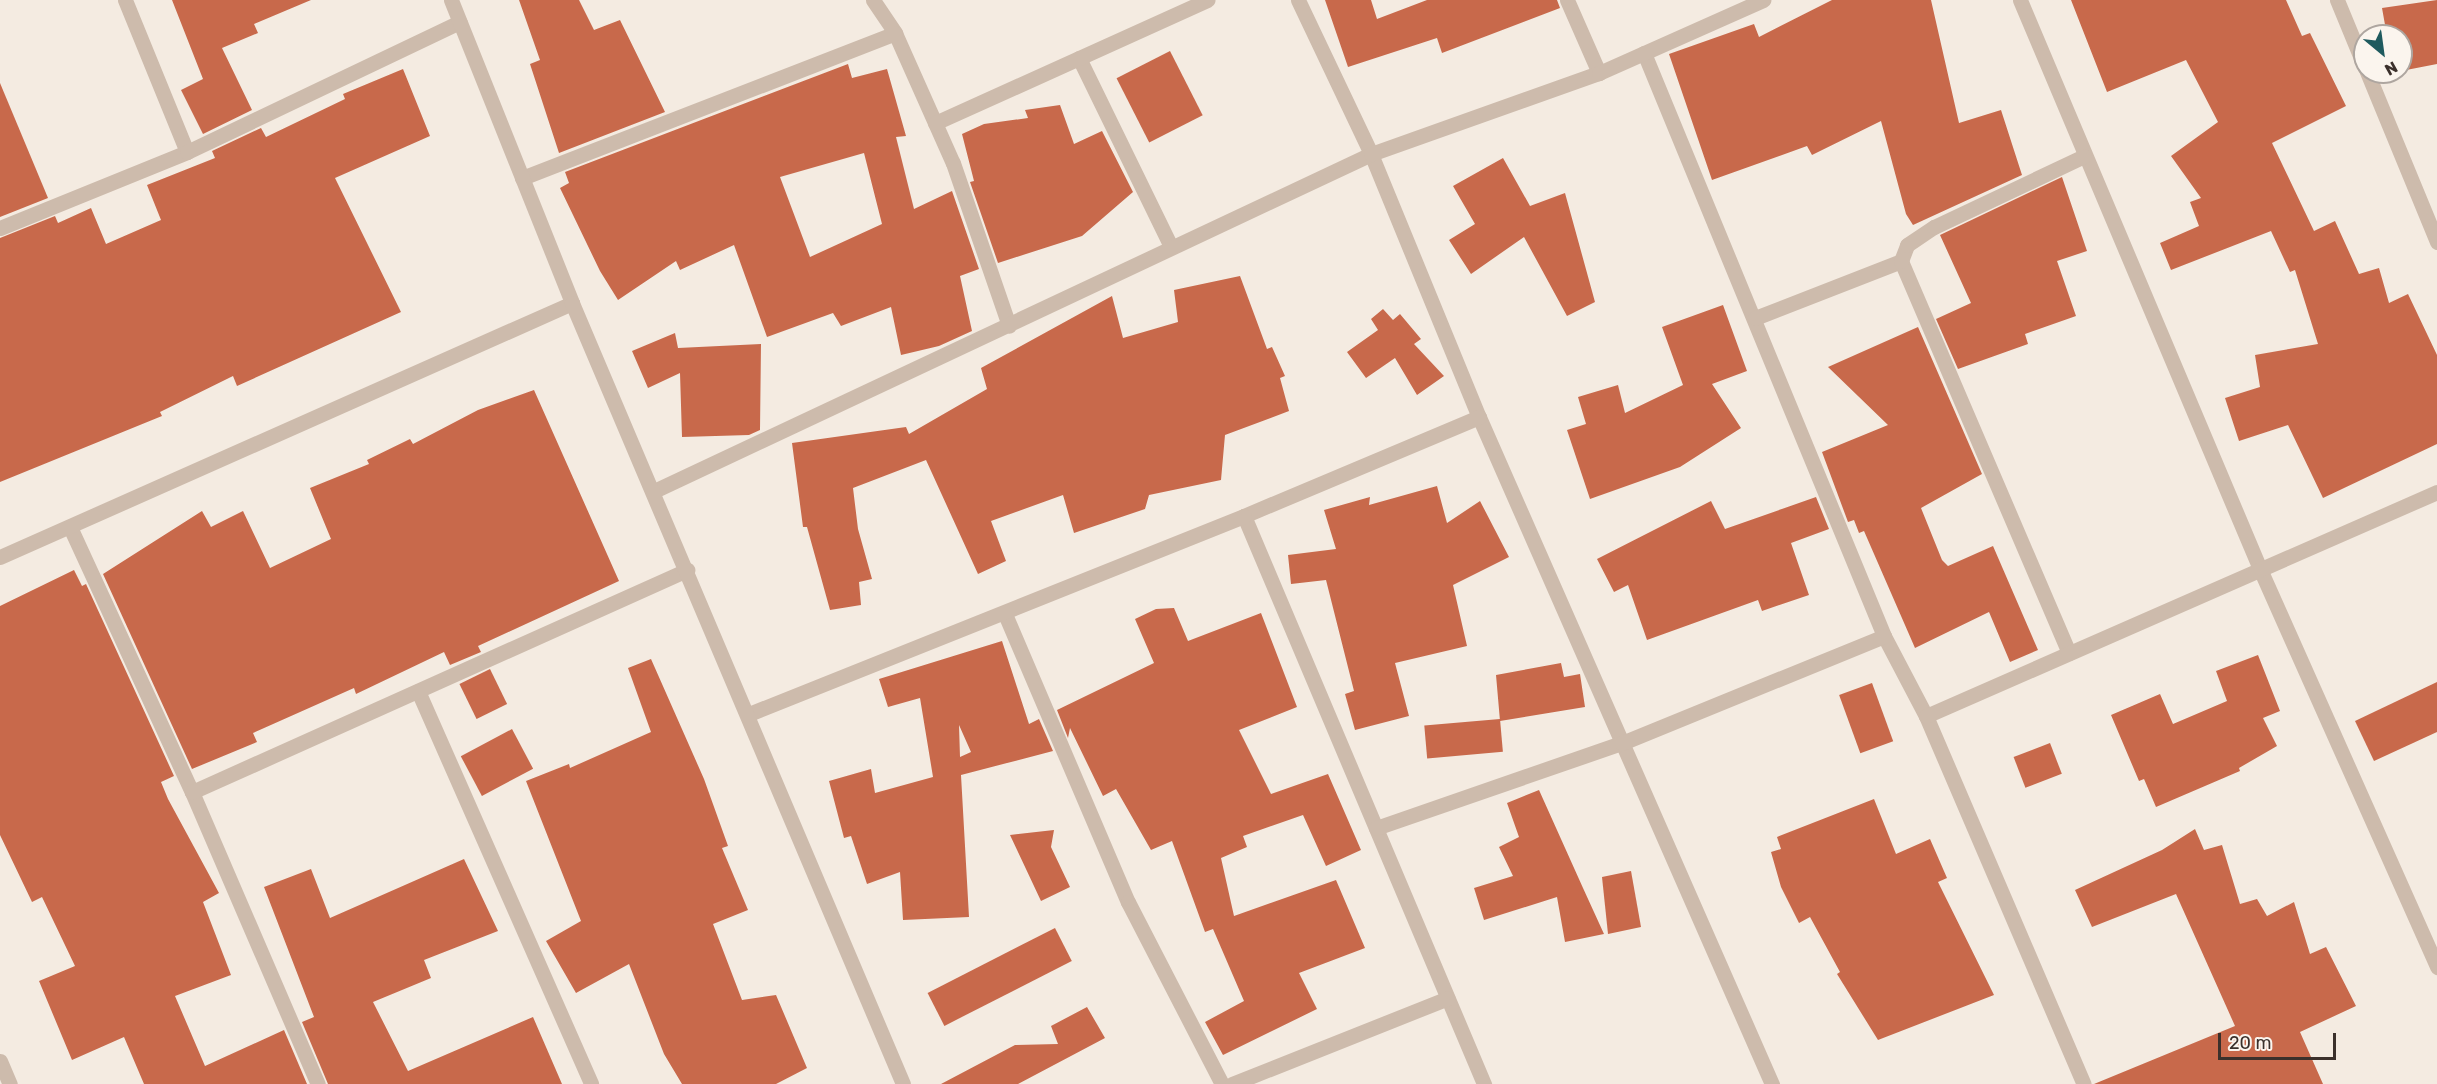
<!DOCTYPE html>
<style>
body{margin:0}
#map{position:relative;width:2437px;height:1084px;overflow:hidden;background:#f4ebe1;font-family:Rubik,sans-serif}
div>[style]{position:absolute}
.building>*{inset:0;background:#c8694b;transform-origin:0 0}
.minor>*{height:15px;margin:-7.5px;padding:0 7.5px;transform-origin:7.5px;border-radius:7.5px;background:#cdbbac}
.tertiary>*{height:15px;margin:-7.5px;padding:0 7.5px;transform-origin:7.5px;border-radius:7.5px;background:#cdbbac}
span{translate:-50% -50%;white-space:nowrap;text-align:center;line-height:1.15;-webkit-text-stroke:4.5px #fbf5ee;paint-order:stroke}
.north{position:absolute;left:2353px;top:24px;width:60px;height:60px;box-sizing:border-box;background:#fbf5ee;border:2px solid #aea6a0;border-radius:50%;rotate:151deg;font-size:16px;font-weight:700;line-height:24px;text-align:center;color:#3b302b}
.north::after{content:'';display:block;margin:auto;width:21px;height:27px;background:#1f5a5e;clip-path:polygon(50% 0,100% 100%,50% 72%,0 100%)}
.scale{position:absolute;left:2218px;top:1033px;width:118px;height:27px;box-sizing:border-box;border:3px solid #3b302b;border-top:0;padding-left:8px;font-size:18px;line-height:21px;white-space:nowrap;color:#3b302b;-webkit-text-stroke:4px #fbf5ee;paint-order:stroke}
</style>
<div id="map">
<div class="building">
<div style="clip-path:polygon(172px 0,311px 0,254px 24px,258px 33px,222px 48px,252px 110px,203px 134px,181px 90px,203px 79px)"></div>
<div style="clip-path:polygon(519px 0,579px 0,594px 30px,620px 20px,665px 112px,559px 153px,530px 64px,540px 60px)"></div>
<div style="clip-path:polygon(1325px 0,1371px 0,1377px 19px,1427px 0,1557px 0,1560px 8px,1442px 53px,1437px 38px,1348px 67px)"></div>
<div style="clip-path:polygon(1832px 0,1931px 0,1959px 123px,2001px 110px,2022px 175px,1913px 225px,1906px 214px,1881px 121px,1812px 155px,1807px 146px,1712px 180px,1669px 54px,1754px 24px,1759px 37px)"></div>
<div style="clip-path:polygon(2071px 0,2286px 0,2302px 36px,2310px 33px,2346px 106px,2272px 143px,2314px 231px,2335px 221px,2359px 274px,2379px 268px,2389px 303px,2408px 294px,2437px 355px,2437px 444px,2323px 498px,2288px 425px,2239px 441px,2225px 398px,2260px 387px,2255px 355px,2318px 344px,2295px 270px,2290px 272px,2271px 231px,2171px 270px,2160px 243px,2199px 226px,2190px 202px,2201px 198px,2171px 156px,2218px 122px,2186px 60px,2107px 92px)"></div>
<div style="clip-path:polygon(2437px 0,2437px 64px,2401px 71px,2401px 36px,2387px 36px,2382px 8px)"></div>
<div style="left:1170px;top:51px;width:72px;height:60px;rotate:63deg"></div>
<div style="clip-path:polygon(evenodd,848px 64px,852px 78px,887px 69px,906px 136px,896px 137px,914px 209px,952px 191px,979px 269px,960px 276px,972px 331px,939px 346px,901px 355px,891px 307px,841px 326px,833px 313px,767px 337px,734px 245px,680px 270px,676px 261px,618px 300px,600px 271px,560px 188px,569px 183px,565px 172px,848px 64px,864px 153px,882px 224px,810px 257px,780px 177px,864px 153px)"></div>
<div style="clip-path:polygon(403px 69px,430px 136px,335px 178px,401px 312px,237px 386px,233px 376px,160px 412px,162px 416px,0 482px,0 238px,55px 216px,58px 223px,91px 208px,106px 244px,161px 220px,147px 185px,215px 158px,212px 151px,261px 128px,266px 137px,345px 99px,343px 94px)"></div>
<div style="clip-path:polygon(0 83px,48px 198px,0 217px)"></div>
<div style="clip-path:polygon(1060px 105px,1074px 144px,1102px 131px,1133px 192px,1082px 236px,998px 263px,970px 182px,974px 181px,962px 134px,984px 124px,1028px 118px,1025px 110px)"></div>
<div style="clip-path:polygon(1503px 158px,1530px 206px,1565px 193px,1595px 302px,1567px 316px,1524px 237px,1471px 274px,1449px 240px,1475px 224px,1453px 186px)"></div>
<div style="clip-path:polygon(2062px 177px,2087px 251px,2057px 261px,2076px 316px,2025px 334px,2028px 344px,1958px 369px,1936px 319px,1971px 303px,1940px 235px)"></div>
<div style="clip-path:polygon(1240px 276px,1267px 349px,1272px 347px,1285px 376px,1280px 378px,1289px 411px,1225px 435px,1221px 480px,1149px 495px,1145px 509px,1074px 533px,1063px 495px,991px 521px,1006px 561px,978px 574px,926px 460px,853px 488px,858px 529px,872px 579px,859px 582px,861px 605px,830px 610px,807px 527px,803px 527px,792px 443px,906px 427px,909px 434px,987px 389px,981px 368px,1112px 296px,1123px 338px,1178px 322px,1174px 290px)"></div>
<div style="clip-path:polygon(1723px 305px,1747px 371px,1712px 384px,1741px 428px,1680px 467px,1590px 499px,1567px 430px,1586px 424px,1578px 397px,1618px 385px,1625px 413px,1683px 385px,1662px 327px)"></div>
<div style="clip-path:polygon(1383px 309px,1393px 320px,1400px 314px,1421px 339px,1414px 344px,1444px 376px,1417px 395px,1395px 358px,1366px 378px,1347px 352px,1378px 330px,1371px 319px)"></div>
<div style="clip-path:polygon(1918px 327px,1982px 474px,1921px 508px,1942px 560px,1948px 566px,1993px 546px,2038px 650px,2010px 662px,1989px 612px,1915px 648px,1864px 531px,1859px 533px,1854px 520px,1848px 522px,1822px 452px,1888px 425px,1828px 367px)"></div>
<div style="clip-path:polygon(675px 333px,678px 348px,761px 344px,760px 430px,749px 435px,682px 437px,680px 373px,648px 388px,632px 351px)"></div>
<div style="clip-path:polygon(534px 390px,619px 581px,478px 646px,481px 652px,450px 665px,444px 652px,356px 694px,354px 688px,253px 733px,257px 742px,192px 769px,103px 574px,202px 511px,211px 527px,243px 511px,270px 568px,331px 539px,310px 488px,369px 464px,367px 460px,410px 439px,413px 444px,478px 410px)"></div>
<div style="clip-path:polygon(1437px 486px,1447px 523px,1480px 501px,1509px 557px,1453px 585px,1467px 646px,1395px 663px,1409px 716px,1355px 730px,1345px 694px,1354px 691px,1326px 580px,1291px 584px,1288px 555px,1336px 549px,1324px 510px,1370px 497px,1369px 505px)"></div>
<div style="clip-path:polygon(1816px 497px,1829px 529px,1791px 543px,1809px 595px,1762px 611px,1758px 600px,1647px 640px,1628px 585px,1614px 592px,1597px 559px,1711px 501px,1725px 529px)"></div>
<div style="clip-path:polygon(74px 570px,82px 586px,86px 584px,174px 776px,161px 782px,168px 799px,219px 893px,203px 902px,231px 975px,175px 996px,205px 1066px,284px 1030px,307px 1084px,144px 1084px,124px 1037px,72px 1060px,39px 981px,75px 966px,42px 897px,32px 902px,0 835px,0 606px)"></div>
<div style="clip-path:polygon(1174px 608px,1188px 641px,1261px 613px,1297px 707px,1239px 730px,1271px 794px,1328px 774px,1361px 850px,1326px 866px,1303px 815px,1243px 836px,1247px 847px,1221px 858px,1234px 916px,1336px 880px,1365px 948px,1299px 973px,1317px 1009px,1223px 1055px,1205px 1022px,1244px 1001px,1213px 929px,1205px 932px,1172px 841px,1151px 850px,1116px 789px,1103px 796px,1070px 728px,1068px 738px,1057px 710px,1154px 663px,1135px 619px,1156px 609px)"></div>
<div style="clip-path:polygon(evenodd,1002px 641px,1029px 724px,1039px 719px,1053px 751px,961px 775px,969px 917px,903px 920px,900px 872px,867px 884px,851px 836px,844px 838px,829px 781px,871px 769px,875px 793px,933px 777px,920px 698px,888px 707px,879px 679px,1002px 641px,959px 725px,971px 752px,960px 757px,959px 725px)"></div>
<div style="clip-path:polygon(2258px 655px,2280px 711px,2263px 718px,2277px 746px,2239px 768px,2240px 771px,2156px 807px,2144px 779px,2139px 781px,2111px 715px,2160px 694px,2173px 724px,2227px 701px,2216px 671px)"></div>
<div style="clip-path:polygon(651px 659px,704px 779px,728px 846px,722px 848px,748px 910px,713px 924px,742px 1000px,776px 995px,807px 1068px,776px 1084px,682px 1084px,664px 1054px,629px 964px,576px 993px,546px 941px,581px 921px,526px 781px,569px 764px,570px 768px,651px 732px,628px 668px)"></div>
<div style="clip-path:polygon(1561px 663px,1564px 677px,1580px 674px,1585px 707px,1500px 721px,1496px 675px)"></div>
<div style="left:490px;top:669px;width:39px;height:34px;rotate:64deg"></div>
<div style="clip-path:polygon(2437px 682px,2437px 732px,2374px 761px,2355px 721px)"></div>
<div style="left:1872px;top:683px;width:62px;height:35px;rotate:70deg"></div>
<div style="left:1500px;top:719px;width:33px;height:76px;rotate:85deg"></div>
<div style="left:512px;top:729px;width:45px;height:58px;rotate:62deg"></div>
<div style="left:2050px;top:743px;width:33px;height:39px;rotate:69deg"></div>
<div style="clip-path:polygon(1539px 790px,1583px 888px,1604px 934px,1565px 942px,1557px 897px,1484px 920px,1474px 888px,1513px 876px,1499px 847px,1519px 837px,1507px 803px)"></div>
<div style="clip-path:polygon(1874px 799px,1896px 854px,1930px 839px,1947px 878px,1938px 882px,1994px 995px,1878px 1040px,1837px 974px,1840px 972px,1810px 917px,1799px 923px,1781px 887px,1771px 852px,1781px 849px,1777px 837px)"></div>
<div style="clip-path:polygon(2195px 829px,2204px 850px,2222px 845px,2240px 904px,2257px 899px,2267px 916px,2294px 902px,2310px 954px,2326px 947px,2356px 1006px,2300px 1032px,2323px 1084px,2094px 1084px,2235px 1026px,2176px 894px,2092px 927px,2075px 890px,2162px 850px)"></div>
<div style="clip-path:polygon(1054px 830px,1051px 847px,1070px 887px,1041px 901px,1010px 835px)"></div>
<div style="clip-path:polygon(464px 859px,498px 931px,424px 960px,431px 978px,373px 1002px,408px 1071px,533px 1017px,562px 1084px,328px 1084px,302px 1022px,314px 1017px,264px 887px,311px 869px,330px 918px)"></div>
<div style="clip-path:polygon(1631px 871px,1641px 927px,1608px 934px,1602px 877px)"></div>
<div style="left:1055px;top:928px;width:37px;height:143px;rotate:63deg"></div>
<div style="clip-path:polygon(1087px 1007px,1105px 1038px,1018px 1084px,941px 1084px,1015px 1045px,1058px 1044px,1051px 1026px)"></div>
</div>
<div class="minor">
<div style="left:125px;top:0;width:164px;rotate:67.8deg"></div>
<div style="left:873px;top:0;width:40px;rotate:56deg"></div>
<div style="left:895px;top:33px;width:142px;rotate:66deg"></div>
<div style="left:953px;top:163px;width:172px;rotate:71deg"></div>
<div style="left:1298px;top:0;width:170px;rotate:64.6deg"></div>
<div style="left:1371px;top:154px;width:284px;rotate:67.7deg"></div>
<div style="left:1479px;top:417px;width:729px;rotate:66.29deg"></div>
<div style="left:1567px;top:0;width:80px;rotate:66.3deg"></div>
<div style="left:2020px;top:0;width:618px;rotate:67.13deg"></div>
<div style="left:2260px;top:569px;width:436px;rotate:66deg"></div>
<div style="left:2337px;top:0;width:74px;rotate:67.6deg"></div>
<div style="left:1644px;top:53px;width:630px;rotate:67.62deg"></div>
<div style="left:1884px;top:636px;width:90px;rotate:62.3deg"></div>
<div style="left:1926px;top:716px;width:400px;rotate:66.8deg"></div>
<div style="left:1079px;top:58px;width:210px;rotate:64deg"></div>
<div style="left:2367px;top:72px;width:184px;rotate:67.6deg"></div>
<div style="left:935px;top:123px;width:299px;rotate:-24.3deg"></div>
<div style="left:522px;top:178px;width:400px;rotate:-21.2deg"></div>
<div style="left:0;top:228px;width:202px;rotate:-22.1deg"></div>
<div style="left:187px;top:152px;width:302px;rotate:-25.5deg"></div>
<div style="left:1755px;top:318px;width:157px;rotate:-21.3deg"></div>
<div style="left:1479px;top:417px;width:255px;rotate:157.2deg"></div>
<div style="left:1244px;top:516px;width:617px;rotate:67.09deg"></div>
<div style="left:654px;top:491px;width:792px;rotate:-25.17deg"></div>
<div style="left:1371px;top:154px;width:242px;rotate:-19.6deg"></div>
<div style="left:1599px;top:73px;width:180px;rotate:-24deg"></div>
<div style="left:70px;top:527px;width:292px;rotate:65.3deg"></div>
<div style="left:192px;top:792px;width:318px;rotate:66.7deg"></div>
<div style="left:0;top:557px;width:626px;rotate:-23.94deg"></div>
<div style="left:1005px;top:614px;width:313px;rotate:66.9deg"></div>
<div style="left:1128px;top:902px;width:205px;rotate:62.7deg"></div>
<div style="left:2069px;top:653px;width:426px;rotate:-113.2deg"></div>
<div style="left:1901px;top:261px;width:17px;rotate:-69deg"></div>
<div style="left:1907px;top:245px;width:32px;rotate:-34deg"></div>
<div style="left:1934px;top:227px;width:166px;rotate:-25.3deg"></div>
<div style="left:418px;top:691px;width:429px;rotate:66.2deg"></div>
<div style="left:749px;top:714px;width:533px;rotate:-21.8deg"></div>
<div style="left:1926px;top:716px;width:558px;rotate:-23.67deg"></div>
<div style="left:192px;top:792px;width:543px;rotate:-24.16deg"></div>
<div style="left:1376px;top:828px;width:260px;rotate:-19.1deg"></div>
<div style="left:1622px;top:743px;width:283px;rotate:-22.2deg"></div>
<div style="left:0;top:1061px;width:25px;rotate:67deg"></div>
<div style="left:1232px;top:1084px;width:232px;rotate:-21.7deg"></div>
</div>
<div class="tertiary">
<div style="left:451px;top:0;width:326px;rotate:68.2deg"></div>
<div style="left:572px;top:303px;width:848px;rotate:67.03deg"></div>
</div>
<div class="north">N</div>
<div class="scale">20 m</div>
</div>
